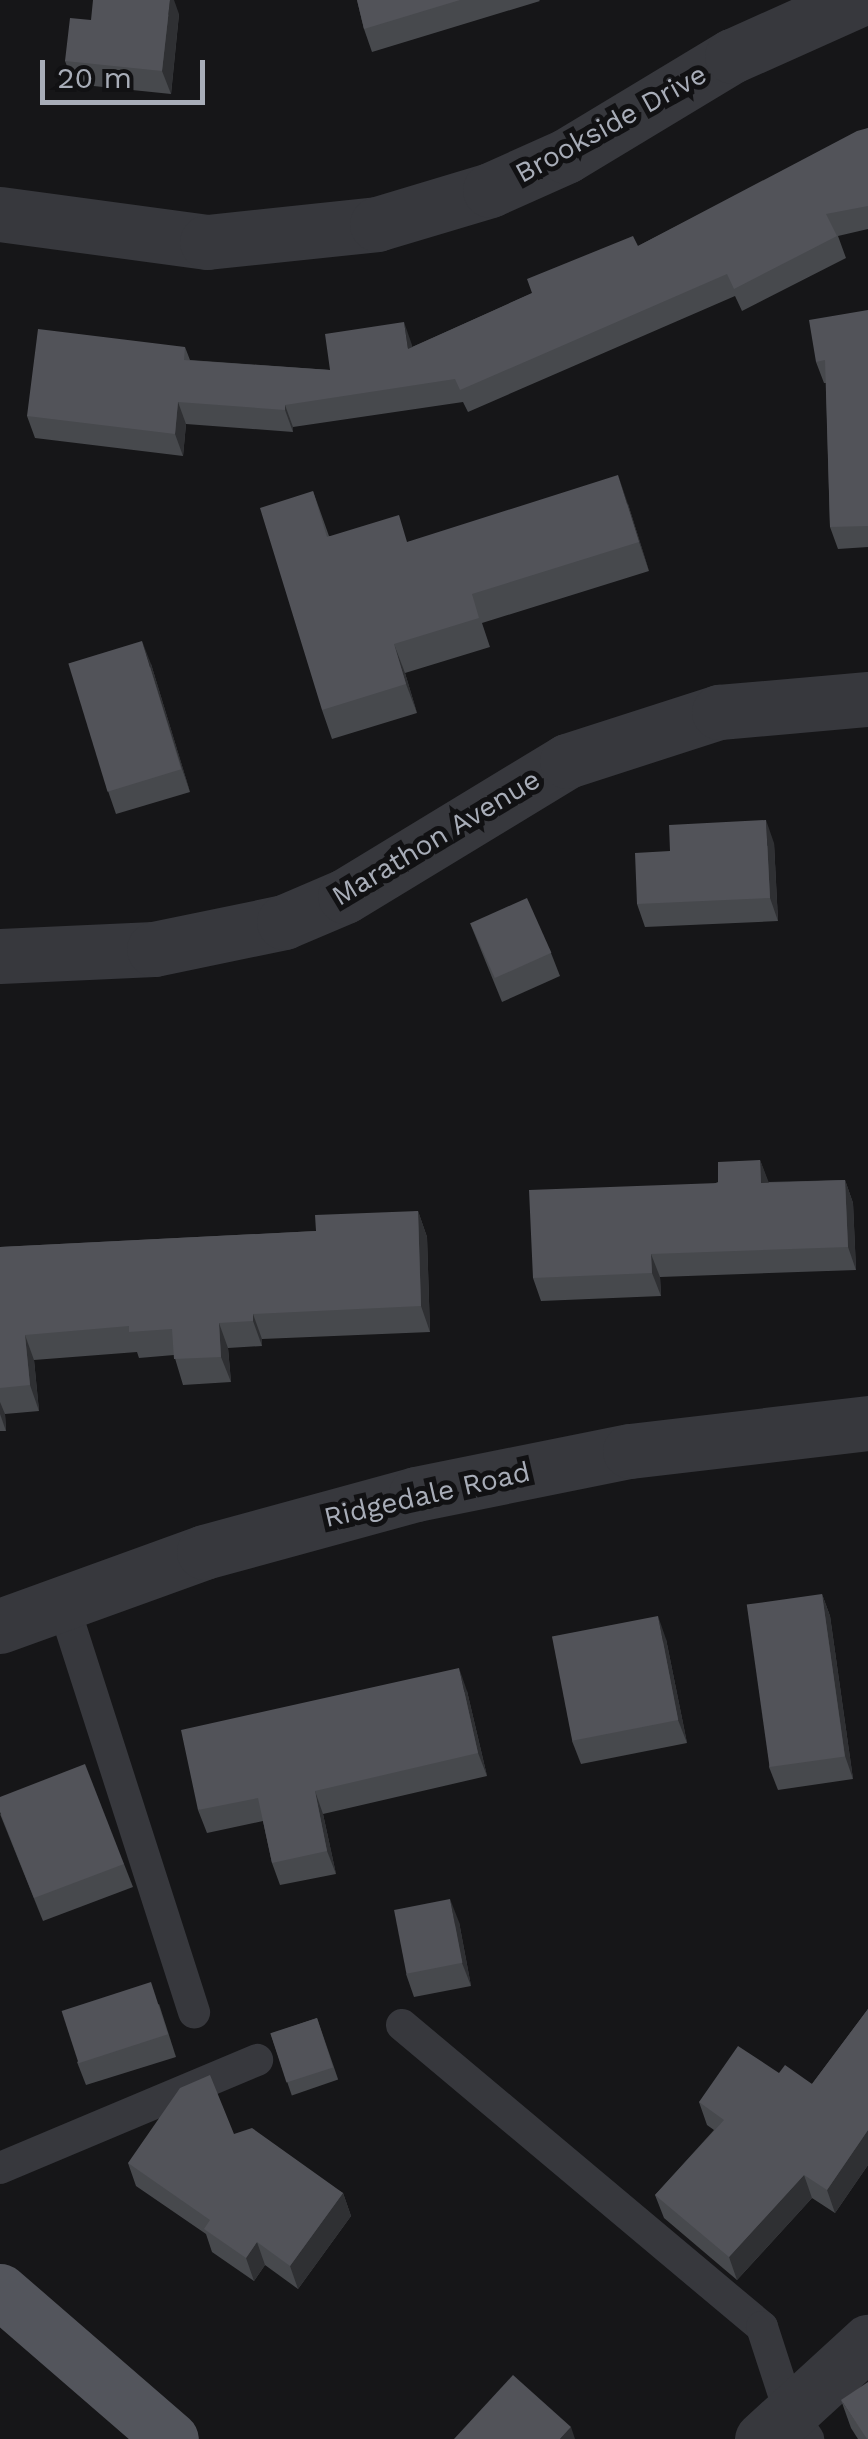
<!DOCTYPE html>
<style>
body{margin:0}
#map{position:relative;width:868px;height:2439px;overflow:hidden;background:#161618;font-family:"Work Sans",sans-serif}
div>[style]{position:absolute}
.lane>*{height:32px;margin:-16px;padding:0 16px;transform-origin:16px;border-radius:16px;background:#37383d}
.street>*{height:55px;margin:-27.5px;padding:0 27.5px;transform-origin:27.5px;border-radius:27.5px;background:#37383d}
.primary>*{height:55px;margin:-27.5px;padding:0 27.5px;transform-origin:27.5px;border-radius:27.5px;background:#53555c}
.wall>*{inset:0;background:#47494d;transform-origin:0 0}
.shaded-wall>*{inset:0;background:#2f3033}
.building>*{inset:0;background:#525359;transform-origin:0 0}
span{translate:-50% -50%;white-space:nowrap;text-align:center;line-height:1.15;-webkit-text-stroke:10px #111113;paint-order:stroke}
.street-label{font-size:28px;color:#a8adb8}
.scale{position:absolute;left:40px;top:60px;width:165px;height:45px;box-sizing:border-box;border:5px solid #a8adb8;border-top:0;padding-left:12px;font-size:30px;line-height:35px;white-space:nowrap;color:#a8adb8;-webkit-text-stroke:8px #111113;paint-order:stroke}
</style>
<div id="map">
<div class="lane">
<div style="left:63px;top:1604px;width:429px;rotate:72.2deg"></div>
<div style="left:402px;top:2025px;width:470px;rotate:40deg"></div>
<div style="left:762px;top:2327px;width:90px;rotate:72deg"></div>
<div style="left:790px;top:2413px;width:32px;rotate:55deg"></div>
<div style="left:0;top:2168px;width:279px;rotate:-22.8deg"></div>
</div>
<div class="street">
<div style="left:0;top:214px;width:209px;rotate:7.7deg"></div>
<div style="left:207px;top:242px;width:171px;rotate:-6deg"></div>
<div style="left:377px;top:224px;width:118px;rotate:-16.7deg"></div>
<div style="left:490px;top:190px;width:83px;rotate:-24.1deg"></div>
<div style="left:566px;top:156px;width:194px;rotate:-31.1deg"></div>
<div style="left:732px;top:56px;width:137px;rotate:-24.1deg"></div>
<div style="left:0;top:956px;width:154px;rotate:-2.6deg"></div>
<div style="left:154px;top:949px;width:133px;rotate:-11.7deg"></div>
<div style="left:284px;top:922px;width:66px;rotate:-23.1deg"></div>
<div style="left:345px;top:896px;width:260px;rotate:-31.3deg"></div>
<div style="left:567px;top:761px;width:160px;rotate:-17.9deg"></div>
<div style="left:719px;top:712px;width:150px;rotate:-5deg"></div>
<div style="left:0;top:1626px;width:217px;rotate:-19.9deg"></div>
<div style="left:204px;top:1552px;width:220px;rotate:-15.3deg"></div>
<div style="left:416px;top:1494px;width:218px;rotate:-11.4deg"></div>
<div style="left:630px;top:1451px;width:240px;rotate:-6.7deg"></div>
<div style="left:762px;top:2439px;width:144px;rotate:-42.5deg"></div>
</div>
<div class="primary">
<div style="left:0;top:2291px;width:226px;rotate:40.9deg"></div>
</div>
<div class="wall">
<div style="clip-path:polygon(357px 0,539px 0,540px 1px,372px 52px,364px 29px)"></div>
<div style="clip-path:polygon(179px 14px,171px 94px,74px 84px,65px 61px,91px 20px)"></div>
<div style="clip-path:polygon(868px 128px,868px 229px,838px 236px,846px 258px,742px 311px,735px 296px,468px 412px,463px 402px,293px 427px,293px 432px,186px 424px,183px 456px,35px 438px,27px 416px,185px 347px,190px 360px,330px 370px,412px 347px,638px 246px)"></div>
<div style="clip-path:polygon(868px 310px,868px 547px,838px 549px,830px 527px,826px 383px,824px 383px,816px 362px)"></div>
<div style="clip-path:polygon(313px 491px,329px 536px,408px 542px,628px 504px,649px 571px,482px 623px,490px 647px,405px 673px,417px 713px,332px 739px,322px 710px)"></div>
<div style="clip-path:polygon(151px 664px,190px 792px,116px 814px,108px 791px)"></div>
<div style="clip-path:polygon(774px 843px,778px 921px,645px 927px,637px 904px)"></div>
<div style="clip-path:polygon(470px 923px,551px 953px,560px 976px,502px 1002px)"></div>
<div style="clip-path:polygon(760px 1160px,768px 1182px,845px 1180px,853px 1203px,856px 1270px,660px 1277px,661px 1296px,541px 1301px,533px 1278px)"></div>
<div style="clip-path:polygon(418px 1211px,427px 1237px,430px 1332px,262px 1339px,262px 1346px,228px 1348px,231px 1382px,183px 1385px,174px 1355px,139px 1358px,137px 1352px,34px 1360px,39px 1411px,5px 1414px,6px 1431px,0 1431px,0 1247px,316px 1231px)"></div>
<div style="clip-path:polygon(822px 1594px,830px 1616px,853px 1779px,778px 1790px,769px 1767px)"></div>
<div style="clip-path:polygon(666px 1639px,687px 1743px,581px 1764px,572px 1741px)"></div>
<div style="clip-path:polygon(467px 1691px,487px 1776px,323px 1814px,336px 1874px,280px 1885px,272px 1863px,263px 1821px,207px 1833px,198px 1810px)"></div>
<div style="clip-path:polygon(0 1814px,124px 1864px,133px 1887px,43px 1921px)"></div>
<div style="clip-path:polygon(459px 1922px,471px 1986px,414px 1997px,406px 1974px)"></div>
<div style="clip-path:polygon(159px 2004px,176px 2057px,86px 2085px,77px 2062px)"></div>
<div style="clip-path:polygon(868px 2009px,868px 2165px,835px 2213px,812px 2198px,737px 2280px,664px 2218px,655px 2195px,714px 2130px,707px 2125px,699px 2102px,779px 2073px,812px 2084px)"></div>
<div style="left:317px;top:2018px;width:65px;height:49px;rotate:71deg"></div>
<div style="clip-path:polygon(234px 2134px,343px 2193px,351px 2216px,298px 2289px,265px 2265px,254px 2281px,212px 2252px,206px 2234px,136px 2186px,128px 2163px)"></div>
<div style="clip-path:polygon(841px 2400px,868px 2439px,858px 2439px,851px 2428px)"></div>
</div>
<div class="shaded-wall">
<div style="clip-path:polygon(170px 0,174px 0,179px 14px,171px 94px,162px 71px)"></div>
<div style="clip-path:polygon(404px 322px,412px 345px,416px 371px,408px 349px)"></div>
<div style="clip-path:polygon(178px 402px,186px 424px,183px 456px,175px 434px)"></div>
<div style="clip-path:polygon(285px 405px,293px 427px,293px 432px,285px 410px)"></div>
<div style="clip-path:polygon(618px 475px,628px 504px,649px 571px,639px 542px)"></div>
<div style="clip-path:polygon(142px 641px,151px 664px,190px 792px,182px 769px)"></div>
<div style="clip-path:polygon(394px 644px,405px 673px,417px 713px,406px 684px)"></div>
<div style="clip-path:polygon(766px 820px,774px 843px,778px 921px,770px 898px)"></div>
<div style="clip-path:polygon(760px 1160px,769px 1183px,761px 1183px)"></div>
<div style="clip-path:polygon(845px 1180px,853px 1203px,856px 1270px,848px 1247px)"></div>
<div style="clip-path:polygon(418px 1211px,427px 1237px,430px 1332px,421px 1306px)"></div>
<div style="clip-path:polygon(651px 1254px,660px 1277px,661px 1296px,652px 1273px)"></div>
<div style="clip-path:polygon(253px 1314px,262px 1339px,262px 1346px,253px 1321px)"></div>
<div style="clip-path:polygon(219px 1323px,228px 1348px,231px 1382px,221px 1357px)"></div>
<div style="clip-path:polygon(25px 1335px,34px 1360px,39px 1411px,30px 1385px)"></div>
<div style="clip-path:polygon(0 1402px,5px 1414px,6px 1431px,0 1414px)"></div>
<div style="clip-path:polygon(822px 1594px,830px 1616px,853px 1779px,845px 1756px)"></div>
<div style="clip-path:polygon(658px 1616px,666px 1639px,687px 1743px,678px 1720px)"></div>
<div style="clip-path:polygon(459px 1668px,467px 1691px,487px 1776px,478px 1753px)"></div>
<div style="clip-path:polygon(315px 1791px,323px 1814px,336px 1874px,327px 1851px)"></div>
<div style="clip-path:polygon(450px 1899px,459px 1922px,471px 1986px,462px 1963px)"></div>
<div style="clip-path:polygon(868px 2130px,868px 2165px,835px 2213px,827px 2190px)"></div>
<div style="clip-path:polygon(804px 2175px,812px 2198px,737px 2280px,729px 2257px)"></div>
<div style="clip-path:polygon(343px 2193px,351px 2216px,298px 2289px,290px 2266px)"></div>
<div style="clip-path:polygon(257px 2242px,265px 2265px,254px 2281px,246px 2258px)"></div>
<div style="clip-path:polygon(571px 2427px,575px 2439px,560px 2439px)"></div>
</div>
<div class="building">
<div style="clip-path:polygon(93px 0,170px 0,162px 71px,65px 61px,70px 18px,91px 20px)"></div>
<div style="clip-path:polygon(357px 0,460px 0,364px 29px)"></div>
<div style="clip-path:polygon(868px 128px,868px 206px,826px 214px,837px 236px,734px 289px,727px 274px,460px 390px,455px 379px,285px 405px,285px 410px,178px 402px,175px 434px,27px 416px,38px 329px,185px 347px,184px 360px,330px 370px,325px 334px,404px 322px,408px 349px,532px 293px,527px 279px,633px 236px,638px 246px,857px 131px)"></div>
<div style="clip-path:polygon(868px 310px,868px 526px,830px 527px,825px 360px,816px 362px,809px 320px)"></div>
<div style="clip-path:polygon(618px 475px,639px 542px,472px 594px,479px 618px,394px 644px,406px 684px,322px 710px,260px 508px,313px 491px,327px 537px,399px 515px,407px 542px)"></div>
<div style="left:142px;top:641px;width:134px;height:77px;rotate:73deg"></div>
<div style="clip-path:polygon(766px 820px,770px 898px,637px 904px,635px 853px,670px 851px,669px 825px)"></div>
<div style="left:527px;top:898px;width:60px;height:62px;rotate:66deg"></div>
<div style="clip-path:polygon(760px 1160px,761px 1183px,845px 1180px,848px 1247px,651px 1254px,652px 1273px,533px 1278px,529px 1190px,718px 1183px,718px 1162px)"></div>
<div style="clip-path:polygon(418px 1211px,421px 1306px,253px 1314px,253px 1321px,219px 1323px,221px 1357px,174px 1359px,172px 1329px,129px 1332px,129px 1326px,25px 1335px,30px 1385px,0 1388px,0 1247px,316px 1231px,315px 1215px)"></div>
<div style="left:822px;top:1594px;width:164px;height:76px;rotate:82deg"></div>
<div style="left:658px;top:1616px;width:106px;height:108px;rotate:79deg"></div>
<div style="clip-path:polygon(459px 1668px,478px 1753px,315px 1791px,327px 1851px,272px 1863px,258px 1798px,198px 1810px,181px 1730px)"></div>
<div style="clip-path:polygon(85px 1764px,124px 1864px,34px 1898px,0 1812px,0 1797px)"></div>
<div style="left:450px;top:1899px;width:65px;height:57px;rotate:79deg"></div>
<div style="left:151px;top:1982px;width:55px;height:94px;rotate:72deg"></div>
<div style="clip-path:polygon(868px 2009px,868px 2130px,827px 2190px,804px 2175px,729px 2257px,655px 2195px,724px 2120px,699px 2102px,738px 2046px,779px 2073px,785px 2065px,812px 2084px)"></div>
<div style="left:317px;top:2018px;width:52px;height:49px;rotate:72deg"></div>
<div style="clip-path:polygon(210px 2075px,234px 2134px,252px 2128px,343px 2193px,290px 2266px,257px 2242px,246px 2258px,204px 2229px,210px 2220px,128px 2163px,180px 2088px)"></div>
<div style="clip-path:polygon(513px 2375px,571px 2427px,560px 2439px,454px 2439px)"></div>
<div style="clip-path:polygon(868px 2382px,868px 2439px,867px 2439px,841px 2400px)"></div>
</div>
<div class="street-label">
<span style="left:611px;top:124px;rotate:-29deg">Brookside Drive</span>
<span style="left:436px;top:838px;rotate:-31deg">Marathon Avenue</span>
<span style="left:427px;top:1495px;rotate:-13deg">Ridgedale Road</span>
</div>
<div class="scale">20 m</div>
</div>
